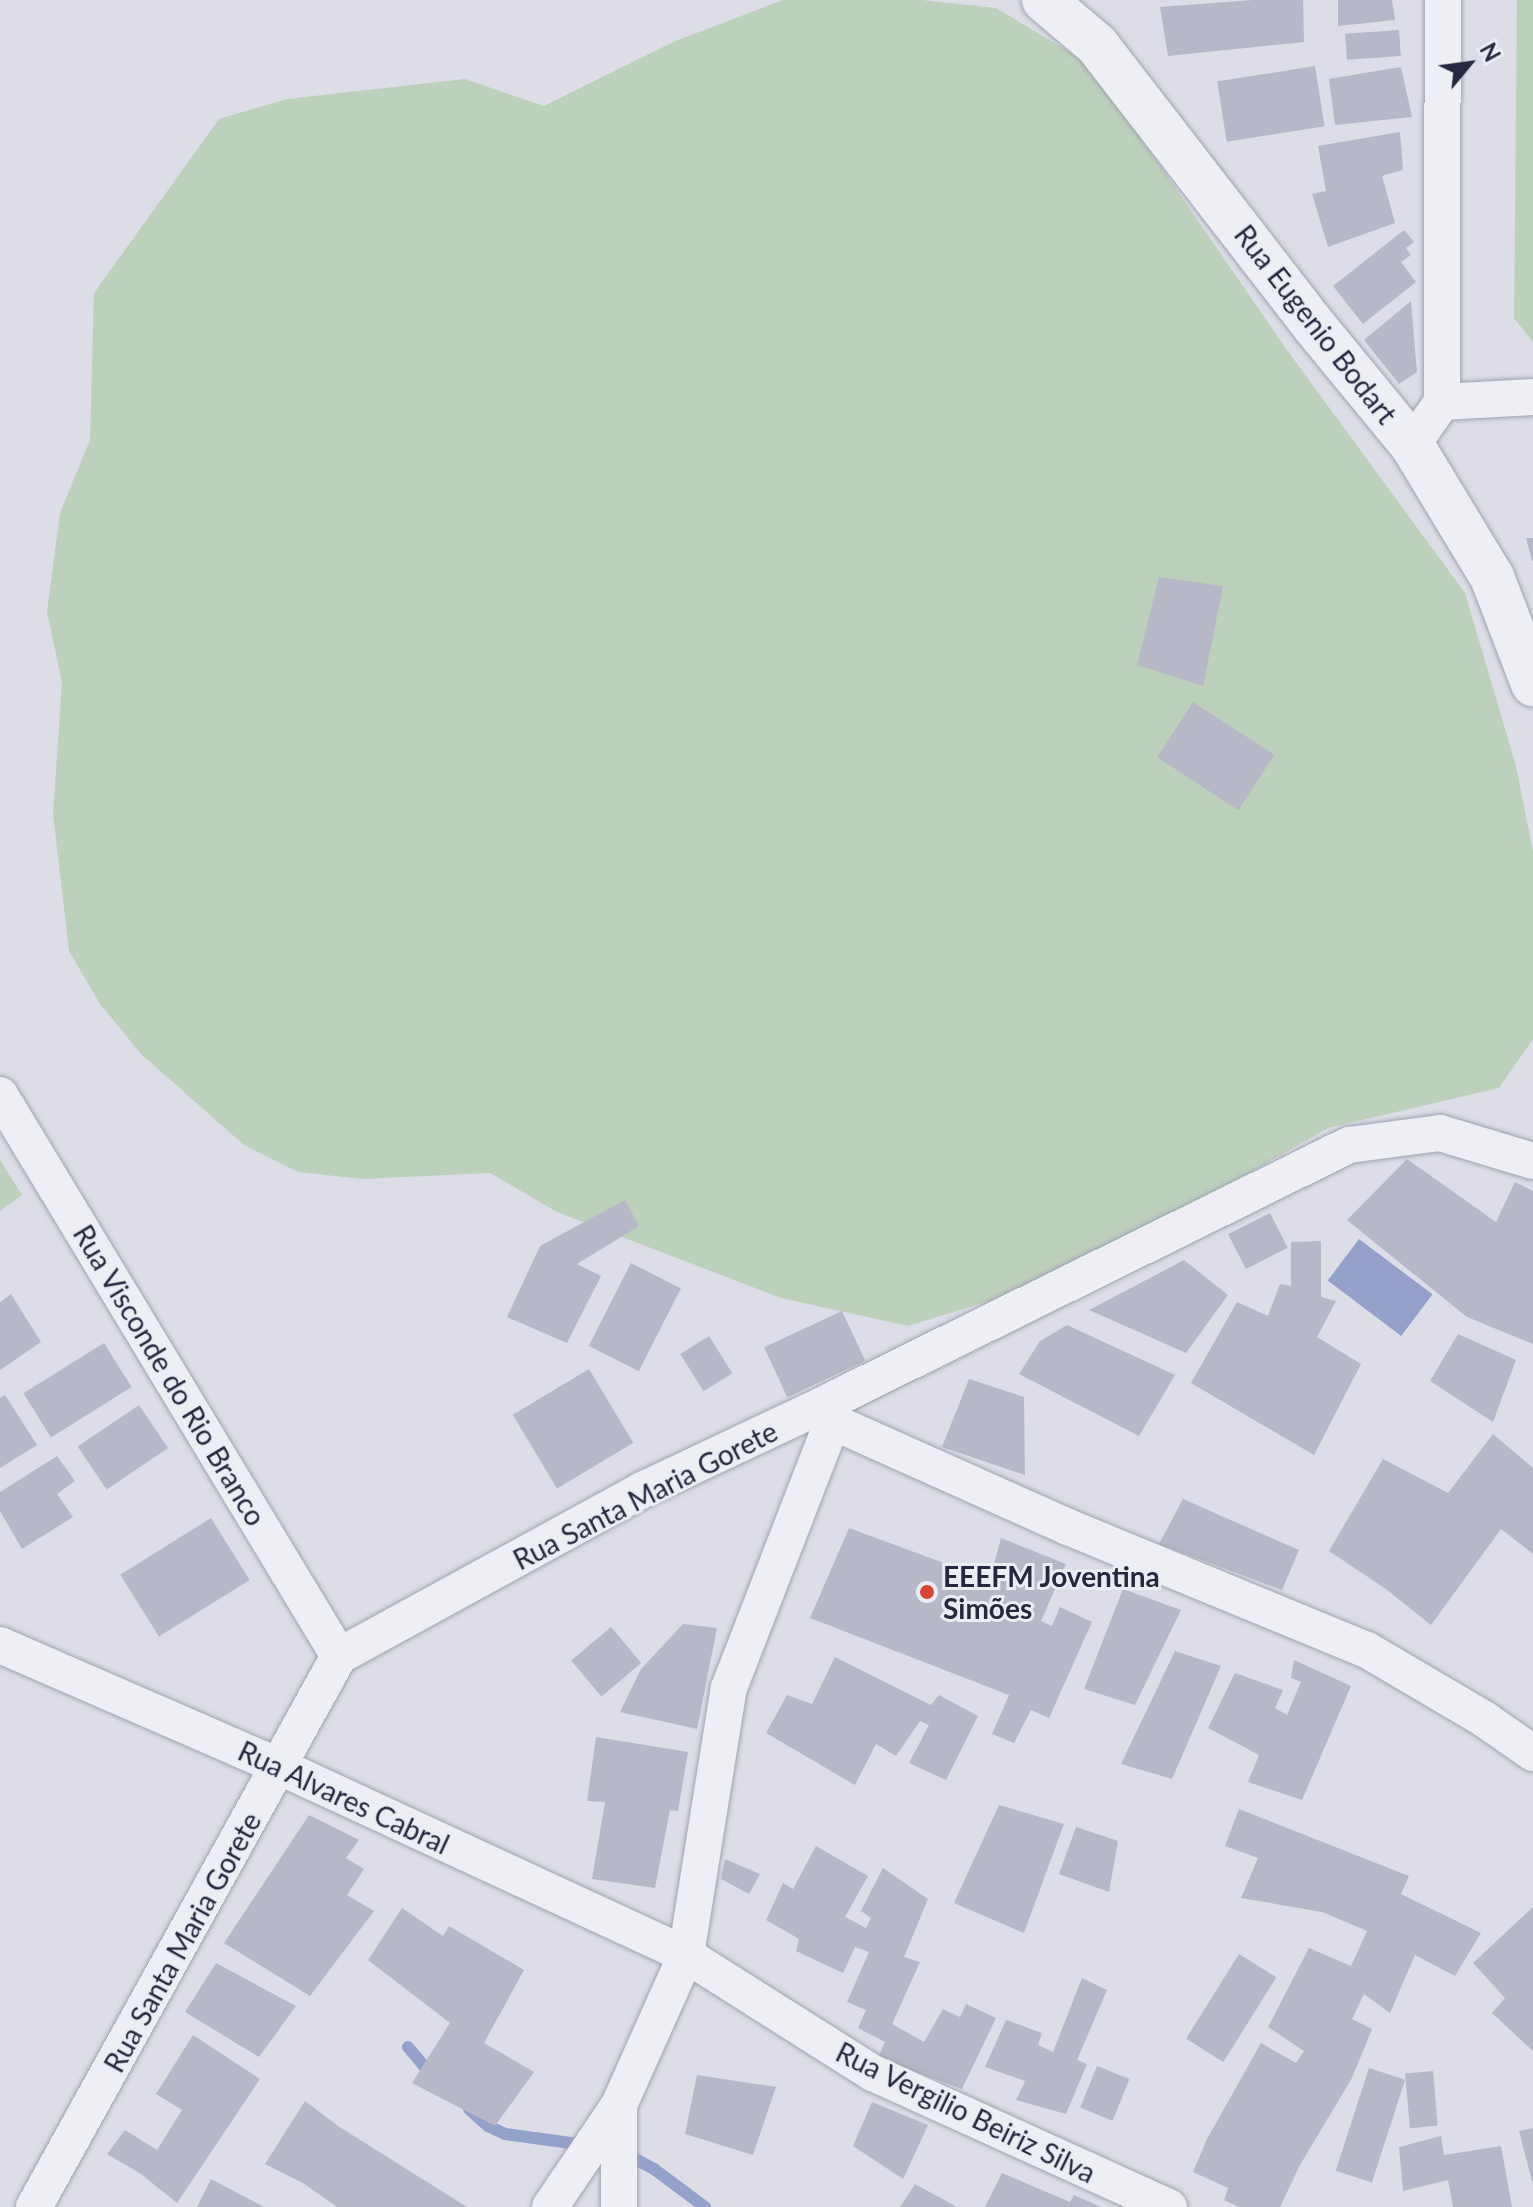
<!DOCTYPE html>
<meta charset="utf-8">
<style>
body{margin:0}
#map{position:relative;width:1533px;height:2207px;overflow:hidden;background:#dcdde7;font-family:Lato,sans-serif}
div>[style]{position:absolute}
.green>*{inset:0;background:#bcd1bc}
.water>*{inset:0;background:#94a1ca;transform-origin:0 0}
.stream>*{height:12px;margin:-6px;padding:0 6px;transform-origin:6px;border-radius:6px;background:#94a1ca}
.building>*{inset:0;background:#b6b8c7;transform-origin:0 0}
.roads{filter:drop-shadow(0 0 2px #a1a3b1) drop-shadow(0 0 2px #a1a3b1)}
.minor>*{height:36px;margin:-18px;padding:0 18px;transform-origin:18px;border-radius:18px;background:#eeeff5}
.tertiary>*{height:44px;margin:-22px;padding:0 22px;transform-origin:22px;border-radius:22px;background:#eeeff5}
.dots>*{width:22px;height:22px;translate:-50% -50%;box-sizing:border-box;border:4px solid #ebedf5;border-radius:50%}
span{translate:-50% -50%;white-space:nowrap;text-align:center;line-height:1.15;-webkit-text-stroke:6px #ebedf5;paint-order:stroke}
.street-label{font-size:28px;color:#25283e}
.poi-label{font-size:28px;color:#25283e;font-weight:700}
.left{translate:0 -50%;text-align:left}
.north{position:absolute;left:1429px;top:24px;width:80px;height:80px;-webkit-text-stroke:6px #ebedf5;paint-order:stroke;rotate:61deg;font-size:22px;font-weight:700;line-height:32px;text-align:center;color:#25283e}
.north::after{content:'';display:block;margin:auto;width:28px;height:36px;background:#25283e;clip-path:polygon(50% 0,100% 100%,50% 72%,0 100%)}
</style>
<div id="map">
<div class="green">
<div style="clip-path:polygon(783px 0,922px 0,996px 8px,1090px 64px,1287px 350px,1465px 593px,1516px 766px,1533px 852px,1533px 1039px,1499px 1088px,1328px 1128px,1067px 1277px,908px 1326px,781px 1298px,557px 1212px,490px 1173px,362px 1179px,298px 1172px,244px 1145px,141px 1054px,100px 1004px,69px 951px,53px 814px,62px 682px,47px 612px,60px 513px,90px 440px,94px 293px,219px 119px,287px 99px,465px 79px,544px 106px,673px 42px)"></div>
<div style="clip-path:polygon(1517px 0,1533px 0,1533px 342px,1514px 318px)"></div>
<div style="clip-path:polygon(0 1160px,22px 1195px,0 1211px)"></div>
</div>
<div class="water">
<div style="left:1359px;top:1239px;width:92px;height:52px;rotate:37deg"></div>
</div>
<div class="stream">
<div style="left:408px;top:2047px;width:40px;rotate:50deg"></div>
<div style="left:469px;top:2109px;width:25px;rotate:42deg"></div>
<div style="left:488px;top:2126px;width:19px;rotate:25deg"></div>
<div style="left:505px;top:2134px;width:81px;rotate:7.8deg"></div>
<div style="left:622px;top:2152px;width:36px;rotate:28deg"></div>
<div style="left:654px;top:2169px;width:64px;rotate:36.7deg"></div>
</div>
<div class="building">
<div style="clip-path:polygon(1253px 0,1303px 0,1304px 42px,1168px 56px,1160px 7px)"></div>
<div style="clip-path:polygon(1338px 0,1392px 0,1395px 20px,1338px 26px)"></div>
<div style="left:1399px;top:30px;width:26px;height:54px;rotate:86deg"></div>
<div style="left:1315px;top:66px;width:61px;height:99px;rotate:81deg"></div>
<div style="clip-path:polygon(1401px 67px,1412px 117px,1335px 125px,1329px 79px)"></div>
<div style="clip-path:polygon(1400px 132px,1403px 170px,1382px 176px,1395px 223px,1328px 247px,1312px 194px,1326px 191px,1318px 146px)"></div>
<div style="clip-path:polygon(1404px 230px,1414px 242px,1406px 248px,1411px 255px,1401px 262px,1416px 282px,1363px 324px,1333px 286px)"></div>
<div style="clip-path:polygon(1411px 301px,1417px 372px,1399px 384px,1364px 340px)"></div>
<div style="clip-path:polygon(1526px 538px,1533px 538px,1533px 560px,1532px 561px)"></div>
<div style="clip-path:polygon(1159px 577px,1223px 586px,1203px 686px,1137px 665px)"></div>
<div style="left:1193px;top:702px;width:97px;height:66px;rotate:33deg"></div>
<div style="clip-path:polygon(1407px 1159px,1496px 1222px,1515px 1182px,1533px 1191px,1533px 1344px,1467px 1317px,1347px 1220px)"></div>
<div style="clip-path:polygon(625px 1200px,639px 1226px,577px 1264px,601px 1276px,567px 1343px,507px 1317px,540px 1246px)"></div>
<div style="left:1270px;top:1213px;width:39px;height:47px;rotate:63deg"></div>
<div style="clip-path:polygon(1321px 1241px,1321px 1297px,1336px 1301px,1317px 1337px,1361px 1364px,1314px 1455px,1191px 1383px,1237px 1302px,1268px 1316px,1280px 1284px,1291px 1286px,1291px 1242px)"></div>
<div style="clip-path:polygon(1184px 1260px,1228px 1295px,1186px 1353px,1089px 1310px)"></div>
<div style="left:631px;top:1263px;width:56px;height:93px;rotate:27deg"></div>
<div style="clip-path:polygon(11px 1294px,41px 1342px,0 1370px,0 1302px)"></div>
<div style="left:842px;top:1311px;width:55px;height:86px;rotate:65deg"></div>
<div style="clip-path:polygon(1067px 1325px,1175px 1375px,1139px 1436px,1019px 1374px,1040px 1341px)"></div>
<div style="clip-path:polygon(1458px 1334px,1516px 1360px,1493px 1422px,1430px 1381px)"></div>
<div style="left:709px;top:1336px;width:44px;height:34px;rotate:58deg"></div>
<div style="left:104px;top:1343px;width:52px;height:95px;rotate:58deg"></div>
<div style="left:589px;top:1369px;width:86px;height:89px;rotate:59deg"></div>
<div style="clip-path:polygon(969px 1379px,1024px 1397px,1025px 1475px,942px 1447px)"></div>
<div style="clip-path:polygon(5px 1395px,37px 1445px,0 1468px,0 1398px)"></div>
<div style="left:139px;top:1405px;width:52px;height:74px;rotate:56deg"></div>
<div style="clip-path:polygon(1493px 1434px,1533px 1468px,1533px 1554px,1501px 1529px,1431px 1625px,1386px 1589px,1329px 1551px,1383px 1459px,1448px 1493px)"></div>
<div style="clip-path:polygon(57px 1456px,75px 1481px,57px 1494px,73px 1517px,22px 1549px,0 1511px,0 1492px)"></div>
<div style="clip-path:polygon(1183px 1499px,1299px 1550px,1282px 1590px,1159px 1544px)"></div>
<div style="left:211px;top:1518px;width:73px;height:107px;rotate:58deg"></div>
<div style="clip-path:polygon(849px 1528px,990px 1580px,1001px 1538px,1066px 1564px,1041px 1621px,1052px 1626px,1060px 1607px,1092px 1622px,1049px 1718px,1031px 1710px,1014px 1743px,992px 1734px,1009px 1695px,810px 1618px)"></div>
<div style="clip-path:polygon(1123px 1589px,1181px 1610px,1135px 1705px,1084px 1689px)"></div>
<div style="clip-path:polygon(683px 1624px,717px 1628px,697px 1729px,620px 1712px,641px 1669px)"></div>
<div style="left:611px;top:1627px;width:47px;height:52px;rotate:50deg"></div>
<div style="clip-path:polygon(1175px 1651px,1221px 1666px,1172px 1779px,1121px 1764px)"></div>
<div style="clip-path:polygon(835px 1657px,931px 1705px,939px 1695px,978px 1716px,946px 1780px,909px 1763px,929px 1725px,920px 1721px,896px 1756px,876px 1744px,855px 1785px,766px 1733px,787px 1695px,812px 1704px)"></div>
<div style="clip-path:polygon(1294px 1660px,1351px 1686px,1302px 1800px,1248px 1782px,1259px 1755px,1208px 1728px,1235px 1673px,1283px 1690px,1275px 1708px,1287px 1715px,1301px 1682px,1291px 1678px)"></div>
<div style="clip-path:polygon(596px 1737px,688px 1752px,678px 1811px,670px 1810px,655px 1888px,592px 1879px,605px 1802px,587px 1801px)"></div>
<div style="clip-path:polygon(999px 1805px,1064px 1824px,1024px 1933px,954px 1903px)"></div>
<div style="clip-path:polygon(1239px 1809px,1409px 1876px,1401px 1894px,1481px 1933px,1455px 1976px,1415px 1955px,1390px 2013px,1364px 1994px,1352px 2019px,1372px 2029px,1352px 2078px,1300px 2165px,1280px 2207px,1239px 2207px,1224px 2200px,1228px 2188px,1193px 2172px,1207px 2139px,1261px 2043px,1296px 2063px,1304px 2051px,1268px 2027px,1309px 1948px,1351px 1966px,1367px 1931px,1322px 1912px,1241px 1898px,1258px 1858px,1225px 1846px)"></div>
<div style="clip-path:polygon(309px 1815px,359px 1840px,346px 1858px,364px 1869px,347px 1895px,374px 1911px,310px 1996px,224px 1943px)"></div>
<div style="clip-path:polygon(1076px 1827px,1118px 1841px,1109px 1892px,1059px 1874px)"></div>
<div style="clip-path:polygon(816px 1846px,868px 1876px,845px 1917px,866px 1928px,871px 1918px,861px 1911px,883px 1868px,928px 1899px,904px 1957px,920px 1962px,892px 2024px,924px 2042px,943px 2009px,960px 2017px,966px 2004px,996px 2018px,962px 2089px,878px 2058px,885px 2042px,858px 2028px,866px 2010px,847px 2002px,869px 1952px,855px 1947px,843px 1973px,796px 1951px,799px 1939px,766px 1920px,783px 1883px,793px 1889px)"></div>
<div style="clip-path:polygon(725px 1859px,760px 1874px,749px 1894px,721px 1879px)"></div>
<div style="clip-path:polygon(1533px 1907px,1533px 2051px,1492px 2013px,1505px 1998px,1473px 1963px)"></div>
<div style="clip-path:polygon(402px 1908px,443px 1936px,449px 1926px,524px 1970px,484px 2043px,534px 2072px,495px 2126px,412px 2083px,450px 2023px,368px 1960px)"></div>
<div style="left:1239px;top:1954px;width:44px;height:100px;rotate:32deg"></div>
<div style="clip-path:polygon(216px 1963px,296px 2006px,259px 2057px,185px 2012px)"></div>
<div style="clip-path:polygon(1082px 1978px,1107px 1990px,1077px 2060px,1087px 2064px,1066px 2114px,1016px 2100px,1025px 2081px,985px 2067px,1006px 2020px,1042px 2033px,1038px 2045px,1053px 2052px)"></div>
<div style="clip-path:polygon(193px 2035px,260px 2079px,177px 2203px,141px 2174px,107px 2154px,125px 2130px,157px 2150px,182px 2110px,156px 2094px)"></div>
<div style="left:1097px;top:2066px;width:35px;height:45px;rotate:22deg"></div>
<div style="left:1369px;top:2068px;width:38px;height:108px;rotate:18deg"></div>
<div style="left:1433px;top:2071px;width:55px;height:28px;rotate:85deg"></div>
<div style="clip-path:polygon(697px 2075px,776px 2087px,753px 2155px,685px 2134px)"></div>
<div style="clip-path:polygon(305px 2101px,338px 2126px,467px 2207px,337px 2207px,303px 2183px,265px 2164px)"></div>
<div style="clip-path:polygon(872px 2102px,928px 2125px,903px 2179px,853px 2146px)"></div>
<div style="clip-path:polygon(1533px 2128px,1533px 2181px,1532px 2181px,1519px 2131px)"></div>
<div style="clip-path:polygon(1441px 2136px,1444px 2155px,1501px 2146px,1512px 2207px,1453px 2207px,1448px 2180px,1403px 2191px,1399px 2147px)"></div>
<div style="clip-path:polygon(1002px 2173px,1070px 2202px,1074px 2195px,1101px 2207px,985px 2207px)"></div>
<div style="clip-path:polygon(211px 2179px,264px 2207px,197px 2207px)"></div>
<div style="clip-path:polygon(915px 2184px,957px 2207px,900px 2207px)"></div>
</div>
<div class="roads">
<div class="minor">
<div style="left:1442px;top:402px;width:91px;rotate:-3.1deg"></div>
<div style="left:1412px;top:445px;width:52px;rotate:-55.1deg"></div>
<div style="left:1442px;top:402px;width:402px;rotate:-89.9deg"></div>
<div style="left:0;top:1095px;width:655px;rotate:58.86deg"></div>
<div style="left:813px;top:1413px;width:279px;rotate:24.1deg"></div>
<div style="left:1068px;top:1527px;width:323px;rotate:22.4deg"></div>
<div style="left:1367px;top:1650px;width:136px;rotate:30.5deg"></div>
<div style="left:1484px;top:1719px;width:60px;rotate:34.8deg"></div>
<div style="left:0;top:1645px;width:305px;rotate:23.5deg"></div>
<div style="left:280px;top:1767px;width:447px;rotate:24.8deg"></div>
<div style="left:686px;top:1955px;width:221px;rotate:32.3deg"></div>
<div style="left:873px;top:2073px;width:325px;rotate:24.4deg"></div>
<div style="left:34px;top:2207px;width:630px;rotate:-61.03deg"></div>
<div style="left:339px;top:1656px;width:345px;rotate:-28.7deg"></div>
<div style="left:642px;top:1490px;width:186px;rotate:-25.2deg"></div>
<div style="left:810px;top:1411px;width:601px;rotate:-26.27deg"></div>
<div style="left:1349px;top:1145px;width:92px;rotate:-7.5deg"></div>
<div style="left:1440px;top:1133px;width:97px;rotate:16.8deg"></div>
<div style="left:550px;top:2207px;width:123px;rotate:-55.9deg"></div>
<div style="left:619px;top:2207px;width:102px;rotate:-90deg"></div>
<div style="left:619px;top:2105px;width:164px;rotate:-65.9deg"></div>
<div style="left:686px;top:1955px;width:270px;rotate:-80.9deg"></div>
<div style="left:729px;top:1688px;width:285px;rotate:-68.8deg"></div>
</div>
<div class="tertiary">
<div style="left:1044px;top:0;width:70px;rotate:40.3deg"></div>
<div style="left:1097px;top:45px;width:356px;rotate:52.3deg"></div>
<div style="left:1315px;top:327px;width:153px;rotate:50.6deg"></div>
<div style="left:1412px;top:445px;width:154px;rotate:58.8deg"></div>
<div style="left:1492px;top:577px;width:115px;rotate:69deg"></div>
</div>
</div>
<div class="dots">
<div style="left:927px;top:1592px;background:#d54637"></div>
</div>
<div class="street-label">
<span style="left:1316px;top:324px;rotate:52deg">Rua Eugenio Bodart</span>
<span style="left:170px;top:1375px;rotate:59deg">Rua Visconde do Rio Branco</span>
<span style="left:645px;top:1495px;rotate:-27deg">Rua Santa Maria Gorete</span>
<span style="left:344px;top:1797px;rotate:25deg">Rua Alvares Cabral</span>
<span style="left:182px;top:1942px;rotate:-61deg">Rua Santa Maria Gorete</span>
<span style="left:966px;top:2112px;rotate:26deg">Rua Vergilio Beiriz Silva</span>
</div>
<div class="poi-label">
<span class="left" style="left:943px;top:1592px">EEEFM Joventina<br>Simões</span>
</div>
<div class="north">N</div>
</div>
